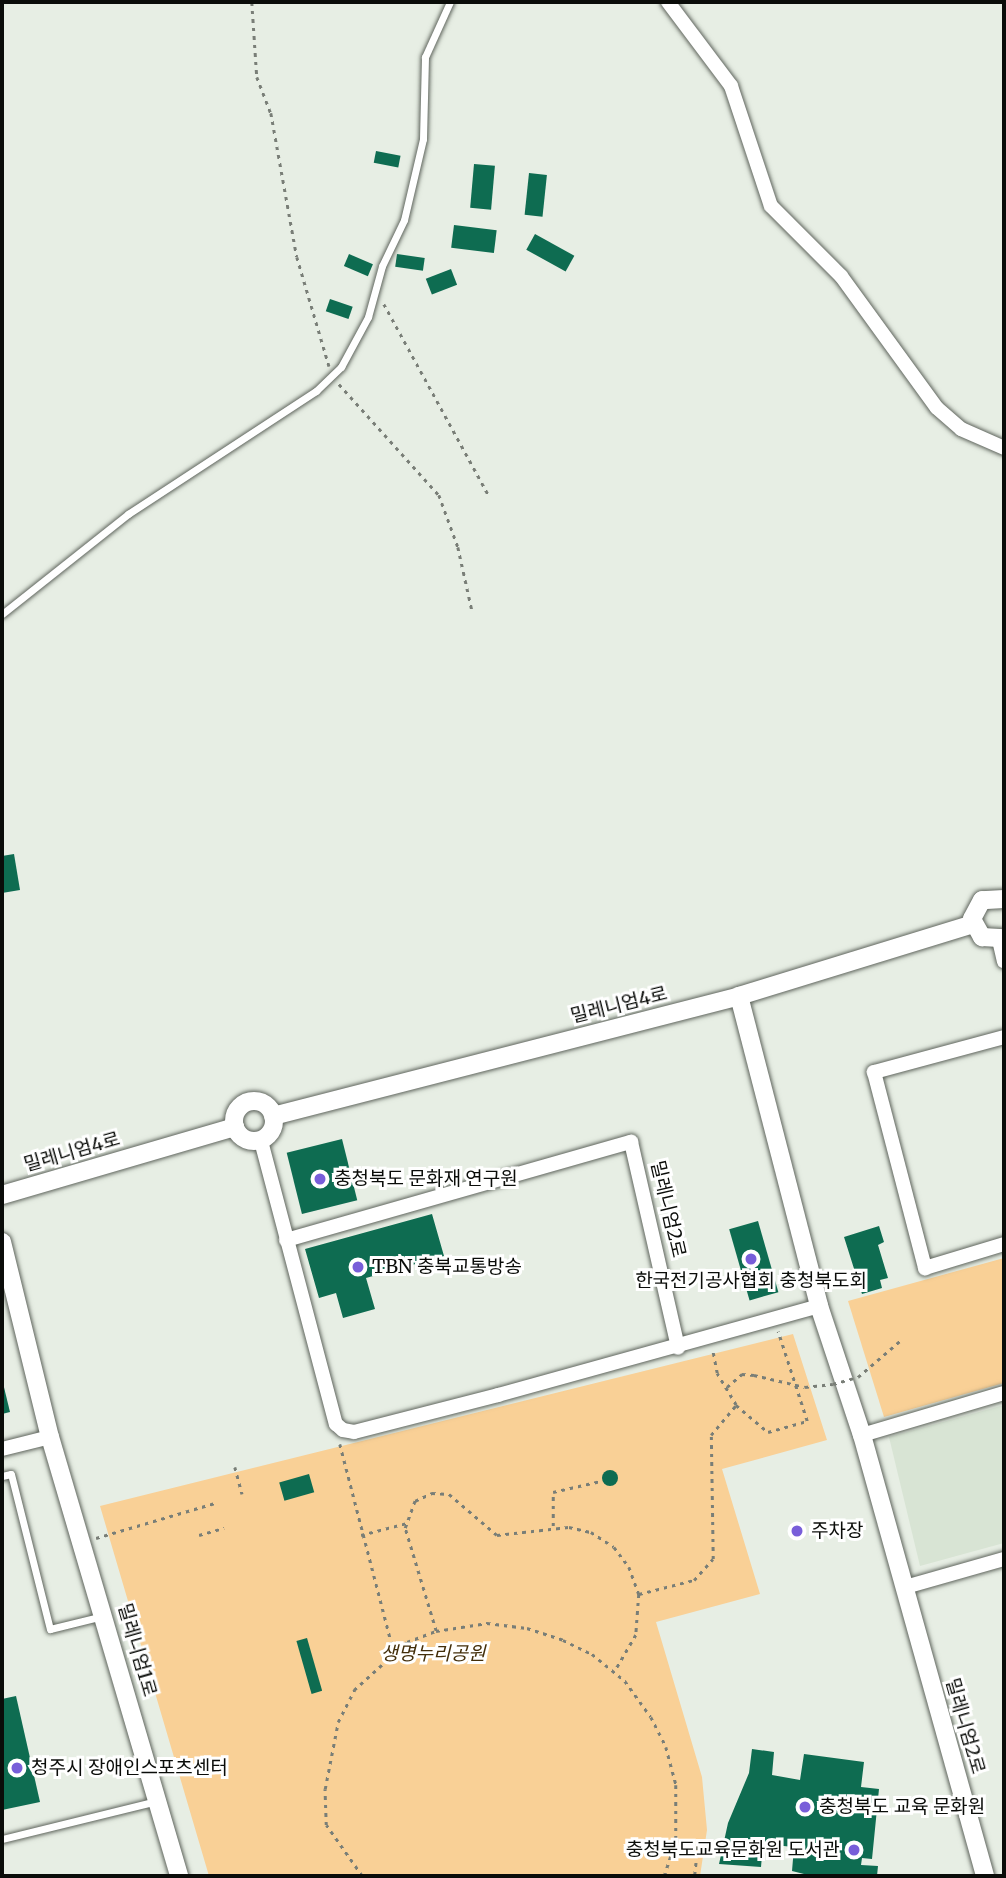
<!DOCTYPE html>
<meta charset="utf-8">
<style>
body{margin:0}
#map{position:relative;width:1006px;height:1878px;overflow:hidden;background:#e7eee4;font-family:Merriweather,"Noto Sans KR",serif}
div>[style]{position:absolute}
.built>*{inset:0;background:#d8e4d4}
.green>*{inset:0;background:#f9d096}
.building>*{inset:0;background:#0e6c51;transform-origin:0 0}
.round{border-radius:50%}
.path>*{height:2.5px;margin-top:-1.25px;transform-origin:0;background:repeating-linear-gradient(90deg,#797e77 0 3.5px,transparent 0 8.5px)}
.roads{filter:drop-shadow(0 0 2px #5f655d) drop-shadow(0 0 2px #5f655d)}
.service>*{height:7px;margin:-3.5px;padding:0 3.5px;transform-origin:3.5px;border-radius:3.5px;background:#fff}
.minor>*{height:14px;margin:-7px;padding:0 7px;transform-origin:7px;border-radius:7px;background:#fff}
.tertiary>*{height:18px;margin:-9px;padding:0 9px;transform-origin:9px;border-radius:9px;background:#fff}
.tertiary>.ring{margin:-9px;padding:0;box-sizing:content-box;background:none;border:18px solid #fff;border-radius:50%}
.path-bridge>*{height:2.5px;margin-top:-1.25px;transform-origin:0;background:repeating-linear-gradient(90deg,#797e77 0 3.5px,transparent 0 8.5px)}
.dots>*{width:19px;height:19px;translate:-50% -50%;box-sizing:border-box;border:4px solid #fff;border-radius:50%}
span{translate:-50% -50%;white-space:nowrap;text-align:center;line-height:1.15;-webkit-text-stroke:6px #fff;paint-order:stroke}
.street-label{font-size:19px;color:#0a0c09}
.poi-label{font-size:19px;color:#0a0c09}
.left{translate:0 -50%;text-align:left}
.right{translate:-100% -50%;text-align:right}
.park-label{font-size:19px;color:#432e0a;font-style:italic}
.frame{position:absolute;inset:0;border:4px solid #0a0c09;pointer-events:none}
</style>
<div id="map">
<div class="built">
<div style="clip-path:polygon(1004px 1405px,1004px 1543px,920px 1566px,889px 1437px)"></div>
</div>
<div class="green">
<div style="clip-path:polygon(1004px 1258px,1004px 1383px,884px 1417px,848px 1301px)"></div>
<div style="clip-path:polygon(793px 1334px,827px 1440px,722px 1469px,760px 1594px,656px 1622px,702px 1777px,707px 1830px,700px 1876px,209px 1876px,100px 1506px)"></div>
</div>
<div class="building">
<div style="left:376px;top:151px;width:25px;height:12px;rotate:11deg"></div>
<div style="left:474px;top:164px;width:21px;height:44px;rotate:5deg"></div>
<div style="left:529px;top:173px;width:18px;height:42px;rotate:6deg"></div>
<div style="left:454px;top:225px;width:43px;height:23px;rotate:7deg"></div>
<div style="left:535px;top:234px;width:45px;height:18px;rotate:29deg"></div>
<div style="left:349px;top:254px;width:26px;height:13px;rotate:23deg"></div>
<div style="left:397px;top:254px;width:28px;height:13px;rotate:8deg"></div>
<div style="left:451px;top:269px;width:17px;height:27px;rotate:69deg"></div>
<div style="left:330px;top:299px;width:24px;height:13px;rotate:19deg"></div>
<div style="clip-path:polygon(14px 854px,20px 890px,2px 893px,2px 856px)"></div>
<div style="left:342px;top:1139px;width:63px;height:57px;rotate:76deg"></div>
<div style="clip-path:polygon(432px 1214px,444px 1256px,366px 1278px,375px 1309px,343px 1318px,336px 1293px,319px 1298px,305px 1249px)"></div>
<div style="left:758px;top:1221px;width:74px;height:30px;rotate:74deg"></div>
<div style="clip-path:polygon(879px 1226px,884px 1242px,878px 1245px,888px 1278px,880px 1280px,882px 1288px,862px 1294px,844px 1237px)"></div>
<div style="clip-path:polygon(2px 1379px,10px 1412px,2px 1414px)"></div>
<div class="round" style="left:602px;top:1470px;width:16px;height:16px"></div>
<div style="left:309px;top:1474px;width:19px;height:31px;rotate:74deg"></div>
<div style="left:307px;top:1638px;width:55px;height:11px;rotate:74deg"></div>
<div style="clip-path:polygon(16px 1696px,40px 1802px,2px 1810px,2px 1699px)"></div>
<div style="clip-path:polygon(752px 1749px,774px 1752px,772px 1775px,800px 1780px,804px 1754px,864px 1762px,861px 1787px,879px 1789px,872px 1859px,862px 1858px,861px 1865px,878px 1866px,877px 1876px,812px 1876px,792px 1871px,794px 1847px,763px 1844px,761px 1867px,719px 1864px,728px 1823px,749px 1773px)"></div>
</div>
<div class="path">
<div style="left:252px;top:2px;width:75px;rotate:86.2deg"></div>
<div style="left:257px;top:77px;width:39px;rotate:69deg"></div>
<div style="left:271px;top:113px;width:146px;rotate:79.8deg"></div>
<div style="left:297px;top:257px;width:114px;rotate:73.6deg"></div>
<div style="left:384px;top:304px;width:217px;rotate:61.3deg"></div>
<div style="left:339px;top:384px;width:149px;rotate:48deg"></div>
<div style="left:439px;top:495px;width:55px;rotate:69.9deg"></div>
<div style="left:458px;top:547px;width:65px;rotate:77.5deg"></div>
<div style="left:727px;top:1387px;width:20px;rotate:-41deg"></div>
<div style="left:742px;top:1374px;width:12px;rotate:5deg"></div>
<div style="left:736px;top:1405px;width:42px;rotate:40.2deg"></div>
<div style="left:768px;top:1432px;width:41px;rotate:-15.8deg"></div>
<div style="left:807px;top:1421px;width:94px;rotate:-108deg"></div>
<div style="left:340px;top:1444px;width:216px;rotate:75.5deg"></div>
<div style="left:235px;top:1467px;width:28px;rotate:75deg"></div>
<div style="left:553px;top:1526px;width:34px;rotate:-90deg"></div>
<div style="left:553px;top:1492px;width:49px;rotate:-12.9deg"></div>
<div style="left:199px;top:1535px;width:26px;rotate:-16deg"></div>
<div style="left:361px;top:1535px;width:48px;rotate:-14.6deg"></div>
<div style="left:96px;top:1538px;width:124px;rotate:-16.4deg"></div>
<div style="left:639px;top:1594px;width:57px;rotate:-14.3deg"></div>
<div style="left:694px;top:1580px;width:28px;rotate:-48deg"></div>
<div style="left:713px;top:1559px;width:124px;rotate:-90.9deg"></div>
<div style="left:711px;top:1435px;width:39px;rotate:-50deg"></div>
<div style="left:736px;top:1405px;width:37px;rotate:-121deg"></div>
<div style="left:717px;top:1373px;width:25px;rotate:-101deg"></div>
<div style="left:436px;top:1631px;width:108px;rotate:-106.8deg"></div>
<div style="left:405px;top:1528px;width:29px;rotate:-70deg"></div>
<div style="left:415px;top:1501px;width:19px;rotate:-25deg"></div>
<div style="left:432px;top:1493px;width:17px;rotate:3deg"></div>
<div style="left:449px;top:1494px;width:63px;rotate:40.5deg"></div>
<div style="left:497px;top:1535px;width:72px;rotate:-6.3deg"></div>
<div style="left:569px;top:1527px;width:23px;rotate:13deg"></div>
<div style="left:591px;top:1532px;width:27px;rotate:33deg"></div>
<div style="left:614px;top:1547px;width:25px;rotate:53deg"></div>
<div style="left:629px;top:1567px;width:29px;rotate:70deg"></div>
<div style="left:639px;top:1594px;width:41px;rotate:94.2deg"></div>
<div style="left:636px;top:1635px;width:42px;rotate:120.3deg"></div>
<div style="left:362px;top:1876px;width:62px;rotate:-125.2deg"></div>
<div style="left:326px;top:1825px;width:36px;rotate:-92deg"></div>
<div style="left:325px;top:1789px;width:68px;rotate:-79deg"></div>
<div style="left:338px;top:1722px;width:36px;rotate:-63deg"></div>
<div style="left:354px;top:1690px;width:72px;rotate:-42.2deg"></div>
<div style="left:407px;top:1642px;width:31px;rotate:-21deg"></div>
<div style="left:436px;top:1631px;width:52px;rotate:-8.9deg"></div>
<div style="left:487px;top:1623px;width:40px;rotate:7.1deg"></div>
<div style="left:527px;top:1628px;width:38px;rotate:18deg"></div>
<div style="left:563px;top:1640px;width:32px;rotate:26deg"></div>
<div style="left:592px;top:1654px;width:43px;rotate:39.3deg"></div>
<div style="left:625px;top:1681px;width:44px;rotate:54.2deg"></div>
<div style="left:651px;top:1717px;width:34px;rotate:63deg"></div>
<div style="left:666px;top:1747px;width:39px;rotate:75deg"></div>
<div style="left:676px;top:1785px;width:55px;rotate:90deg"></div>
<div style="left:676px;top:1840px;width:23px;rotate:15deg"></div>
<div style="left:698px;top:1846px;width:30px;rotate:96deg"></div>
<div style="left:664px;top:1876px;width:38px;rotate:-72deg"></div>
</div>
<div class="roads">
<div class="service">
<div style="left:2px;top:614px;width:161px;rotate:-38.4deg"></div>
<div style="left:128px;top:514px;width:225px;rotate:-33.2deg"></div>
<div style="left:316px;top:391px;width:35px;rotate:-44deg"></div>
<div style="left:341px;top:367px;width:57px;rotate:-61.6deg"></div>
<div style="left:368px;top:317px;width:53px;rotate:-74.6deg"></div>
<div style="left:382px;top:266px;width:51px;rotate:-64.4deg"></div>
<div style="left:404px;top:220px;width:83px;rotate:-76.8deg"></div>
<div style="left:423px;top:139px;width:82px;rotate:-88.6deg"></div>
<div style="left:425px;top:57px;width:60px;rotate:-65.6deg"></div>
<div style="left:2px;top:1476px;width:9px;rotate:-13deg"></div>
<div style="left:11px;top:1474px;width:160px;rotate:75.9deg"></div>
<div style="left:50px;top:1629px;width:55px;rotate:-13.8deg"></div>
<div style="left:2px;top:1839px;width:160px;rotate:-13.8deg"></div>
</div>
<div class="minor">
<div style="left:668px;top:2px;width:105px;rotate:53.1deg"></div>
<div style="left:731px;top:86px;width:126px;rotate:71.6deg"></div>
<div style="left:771px;top:206px;width:99px;rotate:45deg"></div>
<div style="left:841px;top:276px;width:163px;rotate:54deg"></div>
<div style="left:937px;top:408px;width:32px;rotate:41deg"></div>
<div style="left:961px;top:429px;width:47px;rotate:23.8deg"></div>
<div style="left:999px;top:940px;width:22px;rotate:77deg"></div>
<div style="left:1004px;top:1037px;width:135px;rotate:164.9deg"></div>
<div style="left:874px;top:1072px;width:203px;rotate:75.4deg"></div>
<div style="left:925px;top:1268px;width:83px;rotate:-16.9deg"></div>
<div style="left:261px;top:1141px;width:293px;rotate:75.2deg"></div>
<div style="left:336px;top:1424px;width:9px;rotate:41deg"></div>
<div style="left:343px;top:1430px;width:11px;rotate:10deg"></div>
<div style="left:354px;top:1432px;width:149px;rotate:-14.4deg"></div>
<div style="left:498px;top:1395px;width:333px;rotate:-15.5deg"></div>
<div style="left:286px;top:1240px;width:359px;rotate:-15.9deg"></div>
<div style="left:631px;top:1142px;width:211px;rotate:77.1deg"></div>
<div style="left:862px;top:1435px;width:148px;rotate:-16.5deg"></div>
<div style="left:2px;top:1449px;width:49px;rotate:-14deg"></div>
<div style="left:905px;top:1587px;width:103px;rotate:-15.8deg"></div>
</div>
<div class="tertiary">
<div style="left:1004px;top:899px;width:22px;rotate:177deg"></div>
<div style="left:982px;top:900px;width:21px;rotate:118deg"></div>
<div style="left:972px;top:919px;width:21px;rotate:61deg"></div>
<div style="left:982px;top:937px;width:22px;rotate:3deg"></div>
<div style="left:739px;top:996px;width:320px;rotate:75.5deg"></div>
<div style="left:819px;top:1306px;width:136px;rotate:71.6deg"></div>
<div style="left:862px;top:1435px;width:458px;rotate:74.4deg"></div>
<div class="ring" style="left:234px;top:1101px;width:22px;height:22px"></div>
<div style="left:273px;top:1116px;width:481px;rotate:-14.4deg"></div>
<div style="left:739px;top:996px;width:245px;rotate:-17.1deg"></div>
<div style="left:2px;top:1195px;width:243px;rotate:-16.3deg"></div>
<div style="left:2px;top:1242px;width:201px;rotate:76.2deg"></div>
<div style="left:50px;top:1437px;width:458px;rotate:73.6deg"></div>
</div>
</div>
<div class="path-bridge">
<div style="left:754px;top:1375px;width:52px;rotate:13.2deg"></div>
<div style="left:805px;top:1387px;width:28px;rotate:-6deg"></div>
<div style="left:833px;top:1384px;width:26px;rotate:-16deg"></div>
<div style="left:858px;top:1377px;width:58px;rotate:-40.8deg"></div>
</div>
<div class="dots">
<div style="left:320px;top:1179px;background:#785ed9"></div>
<div style="left:751px;top:1259px;background:#785ed9"></div>
<div style="left:358px;top:1267px;background:#785ed9"></div>
<div style="left:797px;top:1531px;background:#785ed9"></div>
<div style="left:17px;top:1768px;background:#785ed9"></div>
<div style="left:805px;top:1807px;background:#785ed9"></div>
<div style="left:854px;top:1850px;background:#785ed9"></div>
</div>
<div class="street-label">
<span style="left:619px;top:1005px;rotate:-14deg">밀레니엄4로</span>
<span style="left:72px;top:1152px;rotate:-16deg">밀레니엄4로</span>
<span style="left:668px;top:1209px;rotate:77deg">밀레니엄2로</span>
<span style="left:137px;top:1650px;rotate:74deg">밀레니엄1로</span>
<span style="left:965px;top:1726px;rotate:74deg">밀레니엄2로</span>
</div>
<div class="poi-label">
<span class="left" style="left:334px;top:1179px">충청북도 문화재 연구원</span>
<span class="left" style="left:372px;top:1267px">TBN 충북교통방송</span>
<span style="left:751px;top:1281px">한국전기공사협회 충청북도회</span>
<span class="left" style="left:811px;top:1531px">주차장</span>
<span class="left" style="left:31px;top:1768px">청주시 장애인스포츠센터</span>
<span class="left" style="left:819px;top:1807px">충청북도 교육 문화원</span>
<span class="right" style="left:840px;top:1850px">충청북도교육문화원 도서관</span>
</div>
<div class="park-label">
<span style="left:433px;top:1654px">생명누리공원</span>
</div>
<div class="frame"></div>
</div>
